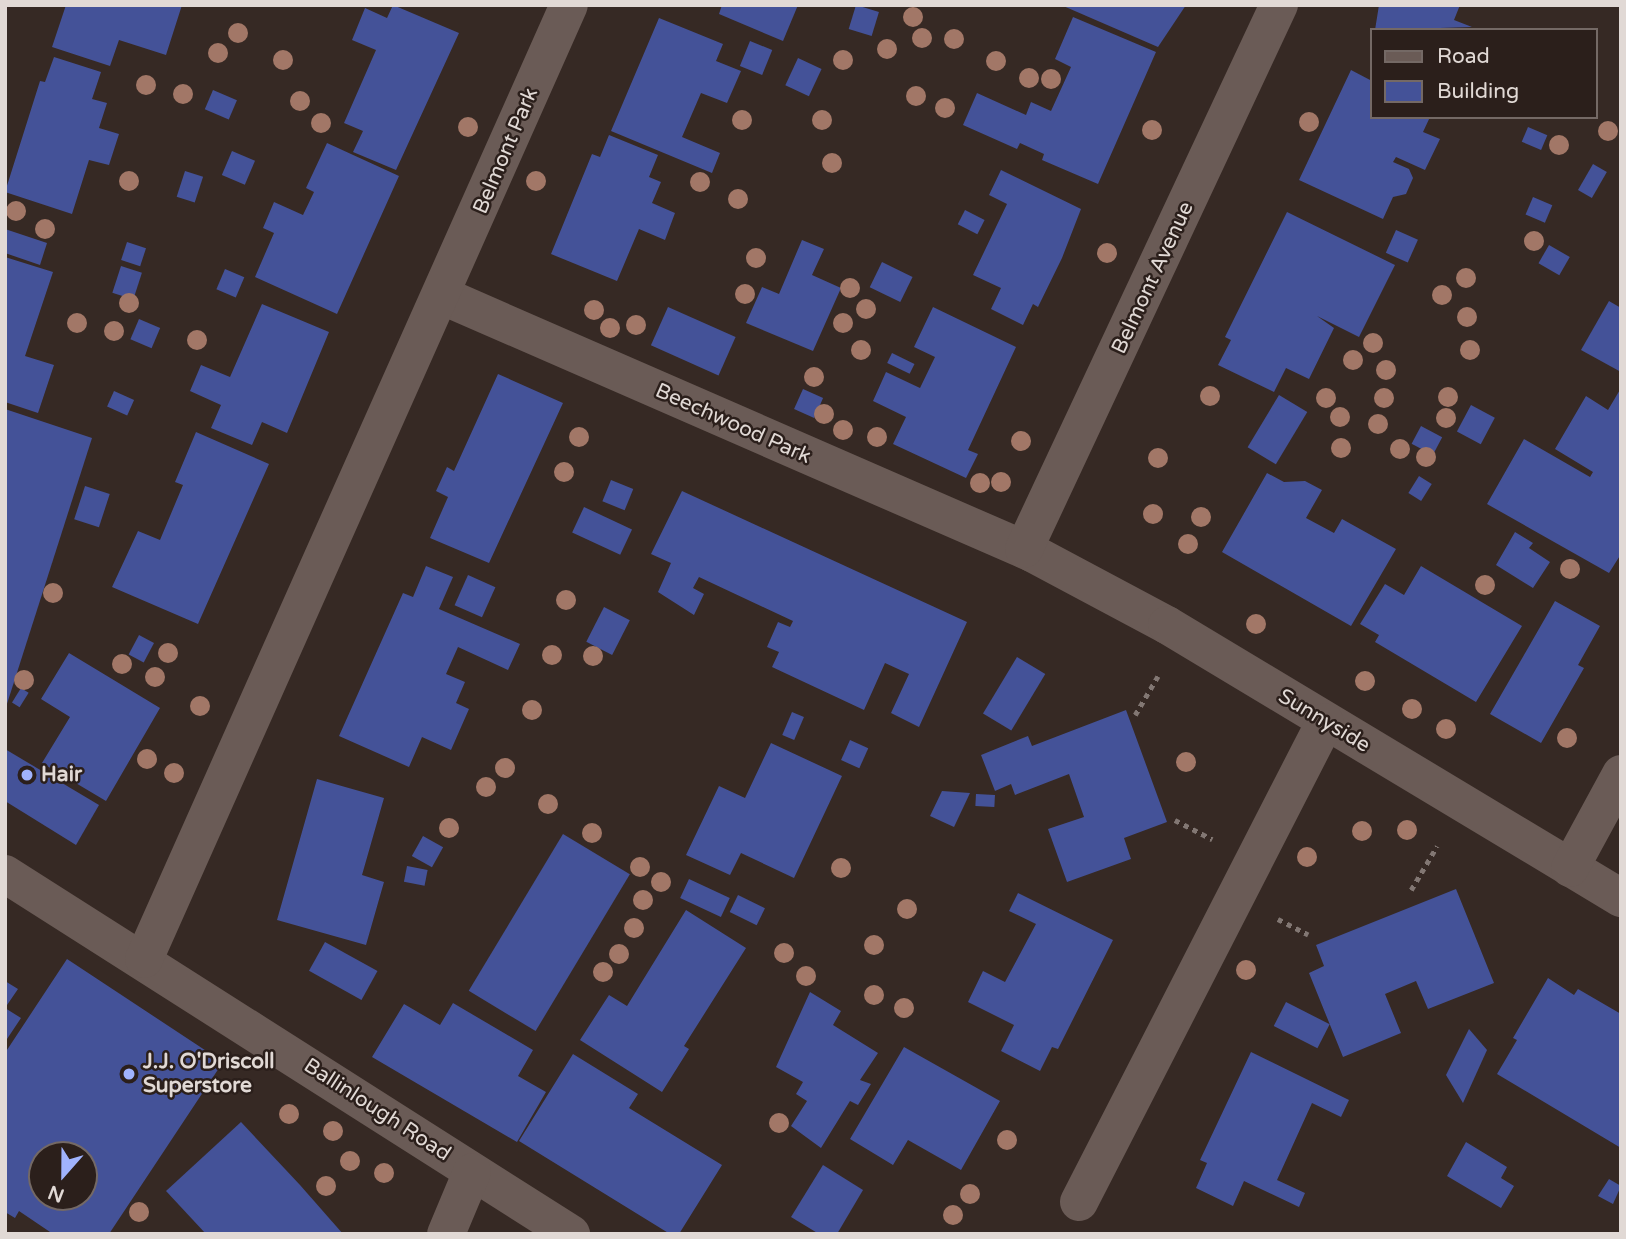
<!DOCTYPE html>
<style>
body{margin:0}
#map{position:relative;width:1626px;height:1239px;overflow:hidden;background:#362924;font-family:"Varela Round",sans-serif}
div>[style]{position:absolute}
.building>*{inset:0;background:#445298;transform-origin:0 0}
.path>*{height:4.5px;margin-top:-2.25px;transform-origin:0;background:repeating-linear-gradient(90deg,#827773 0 5px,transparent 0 10px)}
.minor>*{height:38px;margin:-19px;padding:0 19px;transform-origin:19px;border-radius:19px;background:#6a5b56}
.trees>*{width:20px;height:20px;margin:-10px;border-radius:50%;background:#a27767}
.dots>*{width:19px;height:19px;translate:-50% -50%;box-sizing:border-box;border:4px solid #2b1f1b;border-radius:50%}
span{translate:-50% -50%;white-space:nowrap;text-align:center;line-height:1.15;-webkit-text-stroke:5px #2b1f1b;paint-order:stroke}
.street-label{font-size:21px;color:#e1d9d5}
.poi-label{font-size:21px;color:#e1d9d5;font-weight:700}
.left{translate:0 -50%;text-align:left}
.frame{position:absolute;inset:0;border:7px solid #e1d9d5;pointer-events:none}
.legend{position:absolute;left:1370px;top:28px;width:228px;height:91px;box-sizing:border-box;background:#2b1f1b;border:2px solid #746965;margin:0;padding:9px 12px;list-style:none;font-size:21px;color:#e1d9d5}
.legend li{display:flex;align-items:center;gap:14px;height:35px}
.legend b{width:35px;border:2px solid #746965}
.north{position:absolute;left:28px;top:1141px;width:70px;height:70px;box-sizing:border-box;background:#2b1f1b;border:2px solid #746965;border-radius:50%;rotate:201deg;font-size:19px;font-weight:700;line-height:28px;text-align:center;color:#e1d9d5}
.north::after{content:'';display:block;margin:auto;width:24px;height:32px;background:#a0b3fd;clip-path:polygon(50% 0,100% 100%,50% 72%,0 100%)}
</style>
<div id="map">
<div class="building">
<div style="clip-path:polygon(66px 5px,182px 5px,166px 55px,119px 40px,110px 66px,52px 47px)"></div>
<div style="clip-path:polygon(393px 5px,459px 33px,396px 170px,353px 152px,363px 131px,344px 123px,376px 50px,352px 40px,365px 8px,387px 18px)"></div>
<div style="clip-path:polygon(722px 5px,798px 5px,783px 41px,719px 14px)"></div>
<div style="left:856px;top:5px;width:24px;height:25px;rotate:17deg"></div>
<div style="clip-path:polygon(1061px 5px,1186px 5px,1158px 47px)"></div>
<div style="clip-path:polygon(1379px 5px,1460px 5px,1454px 20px,1472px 27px,1375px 30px)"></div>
<div style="clip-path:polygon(1073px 17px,1156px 52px,1098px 184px,1042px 160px,1044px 154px,1020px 143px,1017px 149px,963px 125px,977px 93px,1026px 115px,1031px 102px,1051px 111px,1071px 67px,1055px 59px)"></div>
<div style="clip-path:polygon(659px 18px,723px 44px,716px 61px,741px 71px,727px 103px,701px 93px,682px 137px,720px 153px,712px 173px,611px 131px)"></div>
<div style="left:750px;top:41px;width:24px;height:27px;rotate:22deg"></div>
<div style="clip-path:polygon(54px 57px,101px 72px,92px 99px,107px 103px,99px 128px,119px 134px,109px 165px,89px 160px,72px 214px,5px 192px,40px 81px,45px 82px)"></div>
<div style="left:798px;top:58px;width:26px;height:30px;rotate:25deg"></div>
<div style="clip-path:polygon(1351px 70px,1372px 81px,1372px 117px,1430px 117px,1423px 132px,1440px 139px,1425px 170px,1396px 157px,1393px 162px,1409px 169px,1413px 178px,1406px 194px,1393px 197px,1383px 219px,1299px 180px)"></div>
<div style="left:213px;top:90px;width:26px;height:21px;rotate:23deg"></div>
<div style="left:1528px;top:127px;width:21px;height:16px;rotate:23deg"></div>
<div style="clip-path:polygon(609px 135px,658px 155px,649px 177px,661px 182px,652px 203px,675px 213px,665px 240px,639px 229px,617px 281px,551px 254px,592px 154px,600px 157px)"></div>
<div style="clip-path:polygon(327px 143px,399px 176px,337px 314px,255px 277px,274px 233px,263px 228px,274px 202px,303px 215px,314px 192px,306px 188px)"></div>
<div style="left:232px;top:151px;width:25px;height:26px;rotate:23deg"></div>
<div style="left:1593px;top:164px;width:16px;height:30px;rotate:30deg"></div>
<div style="clip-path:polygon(1001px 170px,1081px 209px,1062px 258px,1038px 307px,1033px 304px,1023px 325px,991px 309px,1001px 288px,973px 275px,1007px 204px,989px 195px)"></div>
<div style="left:185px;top:171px;width:19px;height:27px;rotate:18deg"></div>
<div style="left:1533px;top:197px;width:21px;height:19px;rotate:23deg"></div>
<div style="left:965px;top:210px;width:22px;height:16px;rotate:27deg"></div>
<div style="clip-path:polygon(1287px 212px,1395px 265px,1359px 337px,1317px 316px,1334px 328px,1309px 379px,1286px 368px,1274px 392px,1218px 365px,1231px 340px,1225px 337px)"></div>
<div style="clip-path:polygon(5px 229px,47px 243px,40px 265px,5px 253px)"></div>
<div style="left:1396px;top:230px;width:24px;height:25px;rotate:24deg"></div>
<div style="clip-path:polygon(802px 240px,824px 249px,812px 275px,841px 288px,813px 351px,746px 323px,762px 287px,779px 294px)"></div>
<div style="left:127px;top:242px;width:20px;height:19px;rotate:18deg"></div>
<div style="left:1549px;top:245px;width:24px;height:21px;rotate:30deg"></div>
<div style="clip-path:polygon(5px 257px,53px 272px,25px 356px,54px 365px,38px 413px,5px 402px)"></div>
<div style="left:882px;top:262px;width:34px;height:28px;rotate:26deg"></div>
<div style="left:121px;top:266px;width:22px;height:28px;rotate:18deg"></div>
<div style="left:225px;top:269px;width:21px;height:22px;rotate:23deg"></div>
<div style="clip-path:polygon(1609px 301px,1621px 308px,1621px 372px,1581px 350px)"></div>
<div style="clip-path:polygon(262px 304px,329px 332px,287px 433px,262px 422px,252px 445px,211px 428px,221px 405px,190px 391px,201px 365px,230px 377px)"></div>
<div style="left:668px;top:307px;width:74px;height:42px;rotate:24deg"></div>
<div style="clip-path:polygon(933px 307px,1016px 347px,968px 450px,978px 454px,966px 478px,893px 444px,906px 417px,873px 401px,886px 372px,920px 388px,935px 357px,914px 347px)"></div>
<div style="left:139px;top:319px;width:23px;height:22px;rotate:23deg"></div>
<div style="left:892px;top:353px;width:25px;height:11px;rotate:26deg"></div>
<div style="clip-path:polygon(498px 374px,563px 403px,489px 563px,430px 538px,448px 497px,436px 491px,447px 467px,454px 471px)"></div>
<div style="clip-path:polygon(1621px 388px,1621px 554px,1609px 573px,1487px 504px,1524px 439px,1590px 477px,1593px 472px,1555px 449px,1586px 396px,1608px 410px)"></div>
<div style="left:803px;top:389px;width:22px;height:22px;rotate:24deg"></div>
<div style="left:114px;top:391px;width:22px;height:17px;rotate:24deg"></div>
<div style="left:1279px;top:395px;width:33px;height:61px;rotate:31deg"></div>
<div style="left:1471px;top:405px;width:27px;height:30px;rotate:28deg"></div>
<div style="clip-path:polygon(5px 409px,92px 438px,6px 707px,5px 707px)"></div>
<div style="left:1421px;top:426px;width:24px;height:20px;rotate:28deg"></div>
<div style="clip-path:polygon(196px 432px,269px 464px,198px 624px,112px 587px,138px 531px,160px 540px,183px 485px,175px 482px)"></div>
<div style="clip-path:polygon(1267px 473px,1284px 482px,1305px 481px,1322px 490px,1306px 518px,1334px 533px,1342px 519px,1396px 549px,1351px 626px,1222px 552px)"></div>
<div style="left:1419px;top:476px;width:15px;height:20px;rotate:32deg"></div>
<div style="left:611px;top:480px;width:24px;height:23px;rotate:22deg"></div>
<div style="left:85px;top:486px;width:26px;height:35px;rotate:18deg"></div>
<div style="clip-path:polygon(682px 491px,967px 622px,919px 727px,891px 713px,909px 674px,885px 663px,864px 710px,772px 667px,779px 652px,767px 647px,778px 622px,790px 627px,793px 621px,699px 577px,693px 588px,704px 594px,694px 615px,658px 592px,671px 563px,651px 554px)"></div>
<div style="left:584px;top:507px;width:53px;height:28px;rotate:25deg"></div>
<div style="clip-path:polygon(1515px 532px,1533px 543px,1529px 548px,1550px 562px,1533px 588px,1496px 565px)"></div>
<div style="clip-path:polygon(426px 566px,453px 577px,439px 609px,520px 644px,508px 670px,458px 647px,446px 674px,465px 682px,456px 703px,469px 709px,451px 750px,422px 737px,409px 767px,339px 736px,403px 593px,413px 597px)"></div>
<div style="clip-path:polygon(1421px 566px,1522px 626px,1476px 702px,1375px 642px,1379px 635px,1360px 624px,1385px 584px,1404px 595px)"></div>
<div style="left:468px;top:575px;width:30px;height:33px;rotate:24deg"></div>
<div style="clip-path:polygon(1555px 601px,1600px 626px,1578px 665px,1584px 668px,1541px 743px,1490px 714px)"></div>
<div style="left:604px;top:607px;width:29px;height:39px;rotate:27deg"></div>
<div style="left:139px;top:635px;width:17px;height:22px;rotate:28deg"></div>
<div style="clip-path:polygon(69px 653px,160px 708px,106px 801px,42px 763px,70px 717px,41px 699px)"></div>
<div style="left:1017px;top:657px;width:33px;height:66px;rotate:31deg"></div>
<div style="left:21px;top:688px;width:9px;height:17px;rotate:32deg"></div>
<div style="clip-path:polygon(1126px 710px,1167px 822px,1124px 838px,1131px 859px,1067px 882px,1048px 829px,1084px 817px,1069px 774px,1015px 795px,1011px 784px,995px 791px,981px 755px,1028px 736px,1032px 746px)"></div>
<div style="left:792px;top:712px;width:13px;height:25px;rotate:23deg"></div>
<div style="left:850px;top:740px;width:20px;height:22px;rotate:24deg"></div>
<div style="clip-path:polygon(771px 743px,842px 776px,794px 878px,741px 853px,730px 875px,686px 855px,719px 786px,745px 798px)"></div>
<div style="clip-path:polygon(5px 749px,99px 805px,76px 845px,5px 801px)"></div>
<div style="clip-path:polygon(317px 779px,384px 798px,362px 875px,384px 882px,366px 945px,277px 920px)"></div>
<div style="clip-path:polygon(942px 791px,970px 793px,954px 827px,930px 816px)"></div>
<div style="left:976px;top:794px;width:19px;height:12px;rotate:3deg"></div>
<div style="left:563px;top:834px;width:78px;height:183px;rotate:31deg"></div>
<div style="left:423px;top:836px;width:23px;height:23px;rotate:29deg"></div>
<div style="left:407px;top:866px;width:21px;height:16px;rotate:11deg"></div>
<div style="left:689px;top:879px;width:45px;height:21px;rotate:25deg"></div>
<div style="clip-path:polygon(1456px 889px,1494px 983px,1428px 1009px,1416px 981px,1385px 994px,1401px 1033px,1343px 1057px,1309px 973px,1324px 966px,1316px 945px)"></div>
<div style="clip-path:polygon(1018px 893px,1113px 940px,1058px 1049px,1052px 1047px,1040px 1071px,1001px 1051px,1014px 1025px,968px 1002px,983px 971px,1005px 982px,1036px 924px,1009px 911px)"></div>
<div style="left:738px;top:895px;width:30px;height:19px;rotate:26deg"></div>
<div style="clip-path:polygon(686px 910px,746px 948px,684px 1046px,689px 1049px,662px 1092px,580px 1040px,609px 995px,627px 1006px)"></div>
<div style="left:325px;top:942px;width:60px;height:33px;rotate:29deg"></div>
<div style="clip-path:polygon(evenodd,67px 959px,223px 1062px,109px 1234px,53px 1234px,19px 1211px,15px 1218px,5px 1212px,5px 1053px,67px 959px,42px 1155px,84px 1155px,84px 1197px,42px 1197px,42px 1155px)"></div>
<div style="clip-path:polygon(1548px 978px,1574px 995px,1578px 989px,1621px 1014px,1621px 1148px,1497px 1074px,1517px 1040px,1513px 1038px)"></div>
<div style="clip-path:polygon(5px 981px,18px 989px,5px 1008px,21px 1018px,5px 1042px)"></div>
<div style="clip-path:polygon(810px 992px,841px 1011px,833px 1025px,878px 1053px,860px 1080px,871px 1084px,858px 1105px,850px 1101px,821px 1148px,791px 1126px,807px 1101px,796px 1094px,803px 1082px,776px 1067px)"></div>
<div style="left:1286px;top:1002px;width:49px;height:27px;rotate:27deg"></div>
<div style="clip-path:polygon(453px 1003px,533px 1050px,518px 1076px,546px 1092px,517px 1142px,372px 1057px,404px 1004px,440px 1025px)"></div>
<div style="clip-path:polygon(1469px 1029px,1487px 1050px,1463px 1103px,1446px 1075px)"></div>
<div style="clip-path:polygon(904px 1047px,1000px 1101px,961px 1170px,908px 1140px,893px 1165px,850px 1139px)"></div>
<div style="clip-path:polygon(1251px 1052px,1349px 1100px,1341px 1117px,1312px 1103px,1277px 1180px,1305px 1193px,1299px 1207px,1244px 1181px,1233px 1206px,1196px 1188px,1207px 1163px,1200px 1160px)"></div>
<div style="clip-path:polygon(573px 1054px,638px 1094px,629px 1108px,722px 1165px,679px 1234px,670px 1234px,519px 1141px)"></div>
<div style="clip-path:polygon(241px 1122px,300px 1185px,343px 1234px,206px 1234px,166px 1191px)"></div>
<div style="clip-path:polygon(1466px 1142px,1507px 1167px,1501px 1178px,1514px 1186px,1501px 1208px,1447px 1176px)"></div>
<div style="clip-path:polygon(823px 1165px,863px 1190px,837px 1234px,819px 1234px,791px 1217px)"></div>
<div style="clip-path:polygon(1609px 1179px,1621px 1186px,1613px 1204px,1598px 1196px)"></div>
</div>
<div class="path">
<div style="left:1135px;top:715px;width:45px;rotate:-59.5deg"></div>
<div style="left:1175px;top:820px;width:42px;rotate:27.2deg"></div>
<div style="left:1411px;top:890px;width:51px;rotate:-59.4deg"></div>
<div style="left:1278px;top:919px;width:34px;rotate:27deg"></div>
</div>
<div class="minor">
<div style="left:443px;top:296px;width:643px;rotate:23.57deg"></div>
<div style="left:1032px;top:553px;width:153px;rotate:28.1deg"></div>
<div style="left:1167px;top:625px;width:530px;rotate:31.02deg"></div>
<div style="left:1024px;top:549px;width:601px;rotate:-64.89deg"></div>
<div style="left:1570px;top:868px;width:107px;rotate:-61.5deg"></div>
<div style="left:5px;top:874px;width:671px;rotate:32.46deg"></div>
<div style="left:144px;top:959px;width:1044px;rotate:-65.99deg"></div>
<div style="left:1079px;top:1202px;width:539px;rotate:-62.86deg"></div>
<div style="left:446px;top:1234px;width:67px;rotate:-67.2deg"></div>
</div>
<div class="trees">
<div style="left:913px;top:17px"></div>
<div style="left:238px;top:33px"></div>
<div style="left:922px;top:38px"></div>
<div style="left:954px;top:39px"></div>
<div style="left:887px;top:49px"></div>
<div style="left:218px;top:53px"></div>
<div style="left:283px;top:60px"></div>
<div style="left:843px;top:60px"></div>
<div style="left:996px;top:61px"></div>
<div style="left:1029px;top:78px"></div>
<div style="left:1051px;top:79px"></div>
<div style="left:146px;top:85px"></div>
<div style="left:183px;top:94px"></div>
<div style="left:916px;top:96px"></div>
<div style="left:300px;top:101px"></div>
<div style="left:945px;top:108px"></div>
<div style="left:742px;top:120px"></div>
<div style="left:822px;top:120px"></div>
<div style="left:1309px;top:122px"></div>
<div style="left:321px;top:123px"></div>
<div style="left:468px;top:127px"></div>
<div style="left:1152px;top:130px"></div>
<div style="left:1608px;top:131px"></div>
<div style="left:1559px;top:145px"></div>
<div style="left:832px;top:163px"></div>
<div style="left:129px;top:181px"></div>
<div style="left:536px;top:181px"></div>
<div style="left:700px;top:182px"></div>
<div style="left:738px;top:199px"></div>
<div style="left:16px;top:211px"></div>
<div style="left:45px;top:229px"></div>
<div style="left:1534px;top:241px"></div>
<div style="left:1107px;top:253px"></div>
<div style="left:756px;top:258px"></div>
<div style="left:1466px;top:278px"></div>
<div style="left:850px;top:288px"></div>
<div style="left:745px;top:294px"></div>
<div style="left:1442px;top:295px"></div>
<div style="left:129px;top:303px"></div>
<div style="left:866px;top:309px"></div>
<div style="left:594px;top:310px"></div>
<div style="left:1467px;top:317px"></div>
<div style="left:77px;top:323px"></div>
<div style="left:843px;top:323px"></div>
<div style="left:636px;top:325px"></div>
<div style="left:610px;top:328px"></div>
<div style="left:114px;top:331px"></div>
<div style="left:197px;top:340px"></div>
<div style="left:1373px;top:343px"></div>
<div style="left:861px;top:350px"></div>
<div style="left:1470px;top:350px"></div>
<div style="left:1353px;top:360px"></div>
<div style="left:1386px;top:370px"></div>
<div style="left:814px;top:377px"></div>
<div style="left:1210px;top:396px"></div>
<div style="left:1448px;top:397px"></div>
<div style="left:1326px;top:398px"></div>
<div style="left:1384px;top:398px"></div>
<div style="left:824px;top:414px"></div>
<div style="left:1340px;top:417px"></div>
<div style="left:1446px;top:418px"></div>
<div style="left:1378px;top:424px"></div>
<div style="left:843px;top:430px"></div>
<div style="left:579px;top:437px"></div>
<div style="left:877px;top:437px"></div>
<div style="left:1021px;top:441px"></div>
<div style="left:1341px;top:448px"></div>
<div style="left:1400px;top:449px"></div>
<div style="left:1426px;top:457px"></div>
<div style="left:1158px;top:458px"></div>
<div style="left:564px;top:472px"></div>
<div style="left:1001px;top:482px"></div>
<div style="left:980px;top:483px"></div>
<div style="left:1153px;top:514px"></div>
<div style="left:1201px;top:517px"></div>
<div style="left:1188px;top:544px"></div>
<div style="left:1570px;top:569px"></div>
<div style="left:1485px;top:585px"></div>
<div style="left:53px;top:593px"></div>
<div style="left:566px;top:600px"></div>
<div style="left:1256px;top:624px"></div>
<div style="left:168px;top:653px"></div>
<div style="left:552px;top:655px"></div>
<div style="left:593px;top:656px"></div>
<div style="left:122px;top:664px"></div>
<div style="left:155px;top:677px"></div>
<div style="left:24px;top:680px"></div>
<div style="left:1365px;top:681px"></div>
<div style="left:200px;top:706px"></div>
<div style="left:1412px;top:709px"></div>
<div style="left:532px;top:710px"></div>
<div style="left:1446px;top:729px"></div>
<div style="left:1567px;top:738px"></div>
<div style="left:147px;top:759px"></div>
<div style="left:1186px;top:762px"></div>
<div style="left:505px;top:768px"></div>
<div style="left:174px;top:773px"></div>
<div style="left:486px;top:787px"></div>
<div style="left:548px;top:804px"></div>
<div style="left:449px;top:828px"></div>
<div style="left:1407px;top:830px"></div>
<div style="left:1362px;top:831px"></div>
<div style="left:592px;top:833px"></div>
<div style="left:1307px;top:857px"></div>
<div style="left:640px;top:867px"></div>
<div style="left:841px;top:868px"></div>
<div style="left:661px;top:882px"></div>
<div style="left:643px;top:900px"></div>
<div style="left:907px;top:909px"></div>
<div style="left:634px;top:928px"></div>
<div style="left:874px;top:945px"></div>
<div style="left:784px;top:953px"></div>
<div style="left:619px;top:954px"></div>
<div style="left:1246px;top:970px"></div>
<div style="left:603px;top:972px"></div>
<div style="left:806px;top:976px"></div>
<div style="left:874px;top:995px"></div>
<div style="left:904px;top:1008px"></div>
<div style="left:289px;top:1114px"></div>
<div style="left:779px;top:1123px"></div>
<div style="left:333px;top:1131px"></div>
<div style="left:1007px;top:1140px"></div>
<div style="left:350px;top:1161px"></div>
<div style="left:384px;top:1173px"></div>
<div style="left:326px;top:1186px"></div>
<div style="left:970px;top:1194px"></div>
<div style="left:139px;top:1212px"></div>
<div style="left:953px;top:1215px"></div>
</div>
<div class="dots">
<div style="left:27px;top:775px;background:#a0b3fd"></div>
<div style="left:129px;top:1074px;background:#a0b3fd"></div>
</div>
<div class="street-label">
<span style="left:506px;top:151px;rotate:-67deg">Belmont Park</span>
<span style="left:1153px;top:278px;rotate:-65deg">Belmont Avenue</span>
<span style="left:733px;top:424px;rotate:24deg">Beechwood Park</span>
<span style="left:1324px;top:721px;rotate:31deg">Sunnyside</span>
<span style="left:377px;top:1110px;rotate:33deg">Ballinlough Road</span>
</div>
<div class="poi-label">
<span class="left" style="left:41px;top:775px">Hair</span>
<span class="left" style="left:143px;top:1074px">J.J. O'Driscoll<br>Superstore</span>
</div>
<div class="frame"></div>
<ul class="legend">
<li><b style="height:9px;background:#6a5b56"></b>Road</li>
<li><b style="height:19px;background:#445298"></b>Building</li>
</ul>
<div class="north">N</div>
</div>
